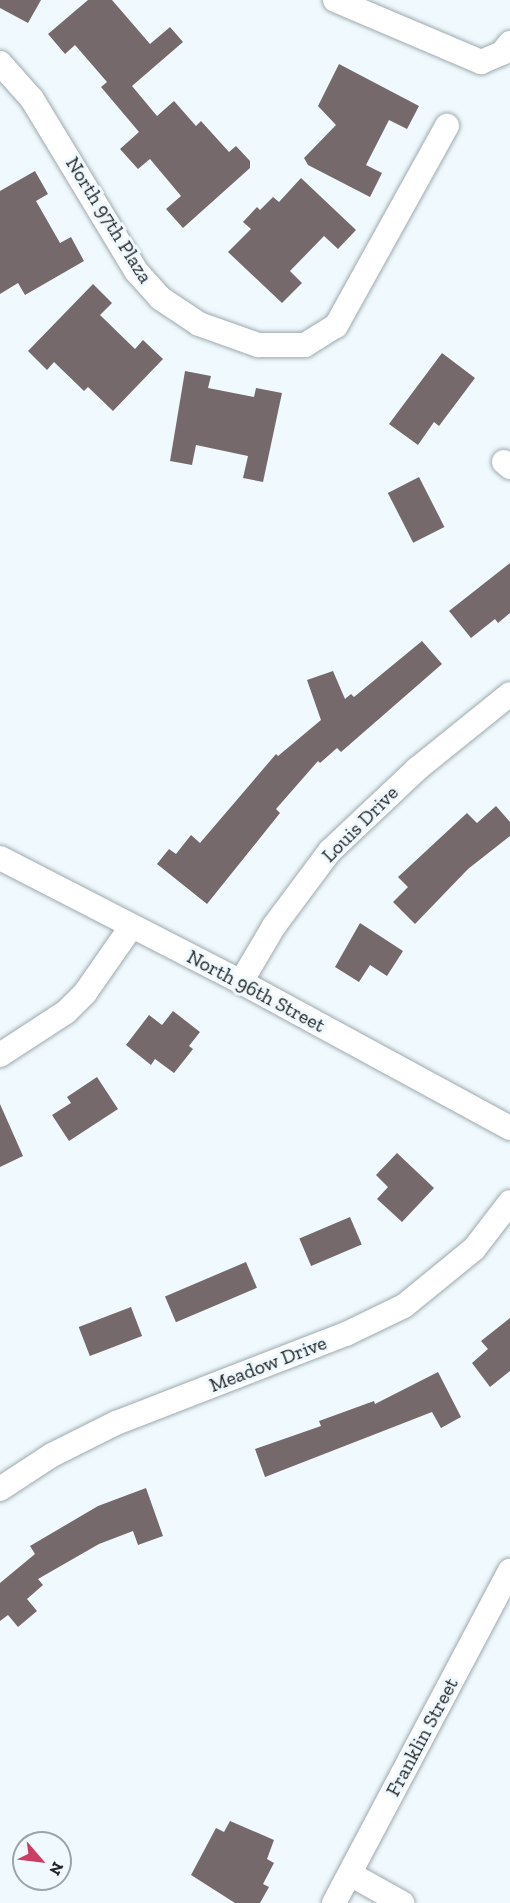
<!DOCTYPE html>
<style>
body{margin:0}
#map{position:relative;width:510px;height:1903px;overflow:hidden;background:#f0fafe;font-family:"Zilla Slab",serif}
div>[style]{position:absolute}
.building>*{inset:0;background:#75696b;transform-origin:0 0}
.roads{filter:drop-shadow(0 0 2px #9ea9ae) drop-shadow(0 0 2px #9ea9ae)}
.minor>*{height:24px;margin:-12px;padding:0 12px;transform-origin:12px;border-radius:12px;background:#fff}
span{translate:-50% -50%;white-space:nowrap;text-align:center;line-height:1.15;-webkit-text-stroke:6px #f0fafe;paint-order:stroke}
.street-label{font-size:20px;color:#202426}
.north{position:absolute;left:12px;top:1831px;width:60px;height:60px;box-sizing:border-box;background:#f0fafe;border:2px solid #9da4a8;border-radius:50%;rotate:118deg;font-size:16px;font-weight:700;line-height:24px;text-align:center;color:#202426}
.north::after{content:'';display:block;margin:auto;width:21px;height:27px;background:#cc3d64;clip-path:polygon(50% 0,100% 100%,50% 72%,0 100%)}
</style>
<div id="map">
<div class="building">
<div style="clip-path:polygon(0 0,41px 0,28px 23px,0 8px)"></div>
<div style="clip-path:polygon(88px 0,112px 0,150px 44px,170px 27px,183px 42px,132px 86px,157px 116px,174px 101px,196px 126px,201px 121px,229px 152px,236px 146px,250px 161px,250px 168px,183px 228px,166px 209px,181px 196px,150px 159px,138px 169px,120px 149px,139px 132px,101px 87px,107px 82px,75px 45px,65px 54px,48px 34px)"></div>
<div style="clip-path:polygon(339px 64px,419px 106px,407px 129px,389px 120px,366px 165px,382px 173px,370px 197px,308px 165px,304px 158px,336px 125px,318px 106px)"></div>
<div style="clip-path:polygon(35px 171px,48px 194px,36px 201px,60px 243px,71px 237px,84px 261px,25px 295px,18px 283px,0 294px,0 191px)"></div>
<div style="clip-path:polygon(301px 178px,356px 230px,338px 249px,324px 236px,290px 271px,302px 283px,282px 303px,228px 252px,251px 229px,243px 222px,257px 207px,260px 210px,273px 197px,279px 202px)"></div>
<div style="clip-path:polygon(93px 284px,112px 303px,100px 315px,135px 349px,143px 340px,163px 359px,113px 411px,88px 387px,84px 391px,54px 362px,47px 370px,28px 351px)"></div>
<div style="clip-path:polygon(442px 353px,475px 378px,439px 426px,434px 422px,418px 445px,389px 424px)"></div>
<div style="clip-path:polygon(185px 371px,211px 376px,208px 388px,254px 397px,256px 388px,282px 393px,263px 482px,243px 478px,248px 456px,196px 445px,192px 465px,170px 461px)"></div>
<div style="left:419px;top:477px;width:56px;height:35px;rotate:63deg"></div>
<div style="clip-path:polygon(510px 563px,510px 613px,498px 623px,495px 619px,471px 638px,449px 611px)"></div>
<div style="clip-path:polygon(422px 641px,442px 664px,341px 752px,337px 748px,320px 763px,318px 761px,276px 809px,280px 813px,207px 904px,157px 864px,169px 849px,176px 854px,191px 835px,200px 843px,276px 754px,278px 756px,321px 720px,307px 680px,333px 671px,345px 699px,351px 694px,354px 697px)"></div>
<div style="clip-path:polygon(496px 806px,510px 822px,510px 836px,468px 869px,415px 924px,393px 902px,408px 887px,398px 877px,467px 813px,477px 823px)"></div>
<div style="clip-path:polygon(360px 923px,403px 951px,387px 976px,370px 965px,359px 982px,335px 967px)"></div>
<div style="clip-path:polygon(173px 1011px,200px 1032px,189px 1046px,193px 1049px,174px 1073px,155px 1059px,151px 1065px,126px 1045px,149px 1015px,162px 1025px)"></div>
<div style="clip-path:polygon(97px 1077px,118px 1109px,69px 1141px,52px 1115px,71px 1103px,67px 1097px)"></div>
<div style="clip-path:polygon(0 1104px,23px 1156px,0 1167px)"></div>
<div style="clip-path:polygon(397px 1153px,434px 1188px,402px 1222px,377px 1199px,388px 1187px,376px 1175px)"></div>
<div style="left:350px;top:1217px;width:30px;height:55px;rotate:67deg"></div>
<div style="left:246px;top:1262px;width:28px;height:88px;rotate:67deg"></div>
<div style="left:131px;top:1307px;width:31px;height:56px;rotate:69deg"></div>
<div style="clip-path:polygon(510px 1318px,510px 1371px,490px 1387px,472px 1363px,488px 1349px,481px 1341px)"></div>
<div style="clip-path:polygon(438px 1372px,461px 1417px,441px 1428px,432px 1412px,265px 1477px,255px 1449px,321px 1426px,319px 1421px,374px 1401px,375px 1404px)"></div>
<div style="clip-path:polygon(146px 1488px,163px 1536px,138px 1545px,133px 1531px,99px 1544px,38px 1579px,43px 1585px,27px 1599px,37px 1611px,18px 1627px,8px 1615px,0 1621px,0 1583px,35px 1554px,30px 1546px,98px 1506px)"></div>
<div style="clip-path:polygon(230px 1821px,274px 1840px,267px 1859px,274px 1863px,263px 1884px,269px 1887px,260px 1903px,235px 1903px,191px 1875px,216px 1828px,224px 1832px)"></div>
</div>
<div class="roads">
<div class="minor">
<div style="left:335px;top:0;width:159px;rotate:23deg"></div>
<div style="left:481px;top:62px;width:23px;rotate:-23deg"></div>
<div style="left:502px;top:53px;width:13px;rotate:-51deg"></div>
<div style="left:0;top:63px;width:48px;rotate:48.4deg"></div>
<div style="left:32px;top:99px;width:201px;rotate:58.8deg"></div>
<div style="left:136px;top:271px;width:36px;rotate:48deg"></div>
<div style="left:160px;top:298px;width:47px;rotate:33.7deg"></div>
<div style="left:199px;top:324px;width:63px;rotate:19.6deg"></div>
<div style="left:258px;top:345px;width:47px"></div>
<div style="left:305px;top:345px;width:36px;rotate:-32deg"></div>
<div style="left:336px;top:326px;width:229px;rotate:-61deg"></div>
<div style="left:504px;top:462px;width:8px;rotate:40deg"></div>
<div style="left:0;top:858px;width:271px;rotate:27.2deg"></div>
<div style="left:241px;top:982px;width:306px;rotate:28.5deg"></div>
<div style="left:241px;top:982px;width:65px;rotate:-59.5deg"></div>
<div style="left:274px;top:926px;width:94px;rotate:-53.3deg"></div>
<div style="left:330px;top:851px;width:120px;rotate:-43.3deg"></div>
<div style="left:417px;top:769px;width:119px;rotate:-38.9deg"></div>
<div style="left:0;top:1055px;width:79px;rotate:-33.1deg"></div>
<div style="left:66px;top:1012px;width:27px;rotate:-45deg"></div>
<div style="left:85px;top:993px;width:80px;rotate:-55.1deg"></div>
<div style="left:0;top:1489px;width:62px;rotate:-33.2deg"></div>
<div style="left:52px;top:1455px;width:72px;rotate:-26.6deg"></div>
<div style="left:116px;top:1423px;width:247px;rotate:-21.2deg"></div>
<div style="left:346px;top:1334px;width:64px;rotate:-25.8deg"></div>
<div style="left:404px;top:1306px;width:90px;rotate:-39.2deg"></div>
<div style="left:474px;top:1249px;width:59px;rotate:-52.5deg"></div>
<div style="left:350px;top:1874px;width:60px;rotate:29.1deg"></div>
<div style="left:334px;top:1903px;width:376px;rotate:-62.1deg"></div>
</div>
</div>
<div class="street-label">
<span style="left:109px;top:220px;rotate:58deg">North 97th Plaza</span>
<span style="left:360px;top:824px;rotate:-45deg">Louis Drive</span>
<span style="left:256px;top:991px;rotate:28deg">North 96th Street</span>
<span style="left:268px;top:1364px;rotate:-21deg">Meadow Drive</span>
<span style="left:422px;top:1737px;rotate:-62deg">Franklin Street</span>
</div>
<div class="north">N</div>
</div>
